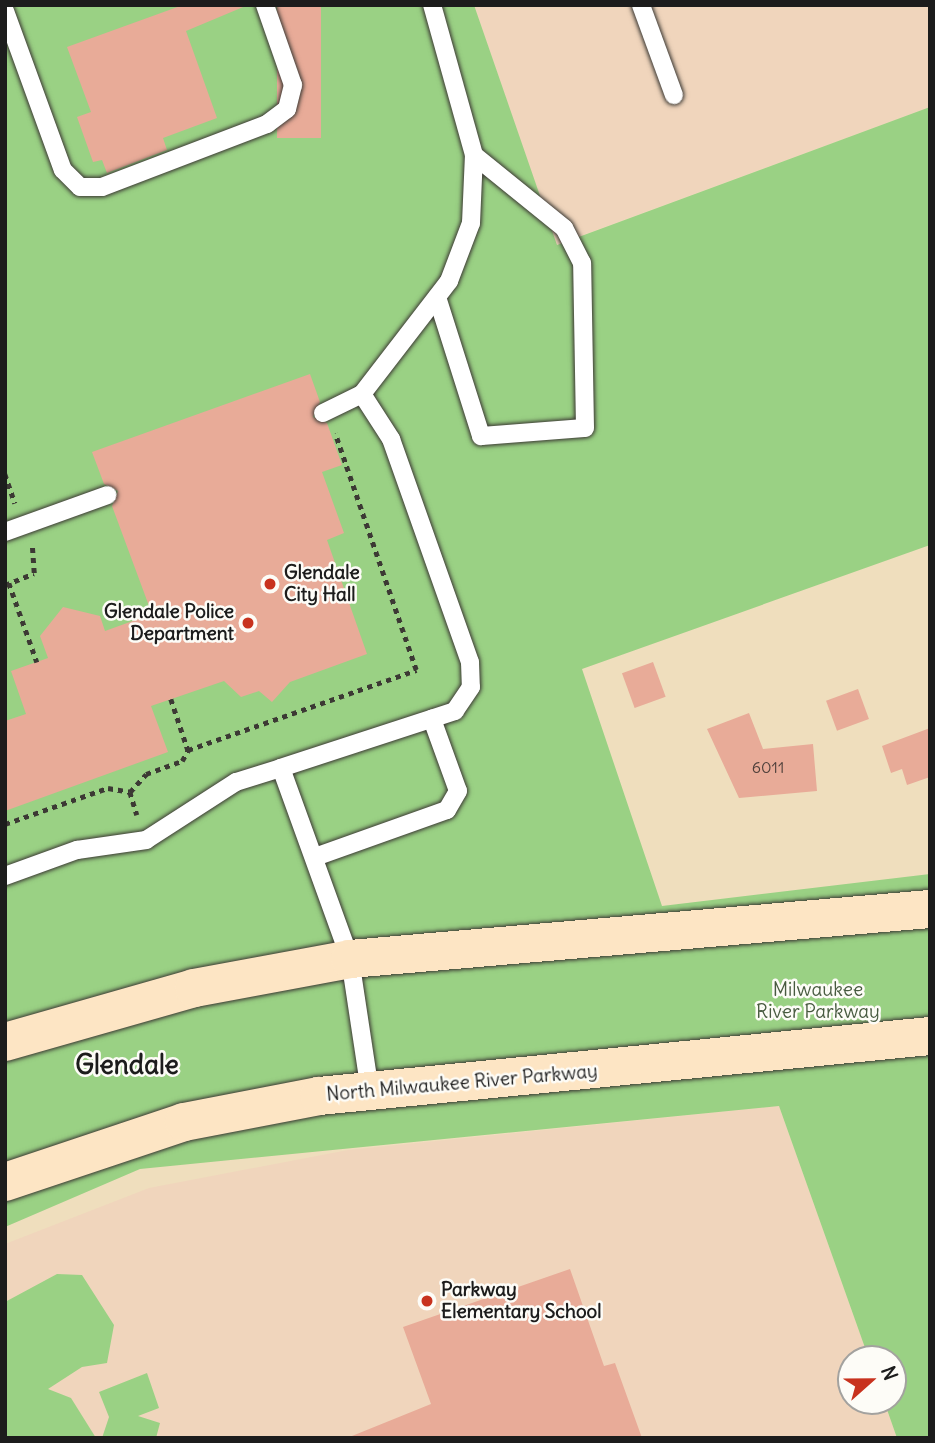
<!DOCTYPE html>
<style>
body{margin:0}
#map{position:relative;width:935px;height:1443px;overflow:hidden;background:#efdebd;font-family:Delius,sans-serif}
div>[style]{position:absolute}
.built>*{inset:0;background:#f0d5bc}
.green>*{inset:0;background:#9ad184}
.building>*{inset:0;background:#e8ab98;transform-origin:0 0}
.path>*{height:4.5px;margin-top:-2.25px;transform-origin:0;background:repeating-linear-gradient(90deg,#3c3934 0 5px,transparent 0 10px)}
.roads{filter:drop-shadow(0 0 2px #3c3934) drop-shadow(0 0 2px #3c3934)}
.lane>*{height:18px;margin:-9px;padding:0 9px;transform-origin:9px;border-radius:9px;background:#fff}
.secondary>*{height:38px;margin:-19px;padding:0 19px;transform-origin:19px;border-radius:19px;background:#fde5c4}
.dots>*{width:19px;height:19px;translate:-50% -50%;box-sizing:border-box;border:4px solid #fdfcf7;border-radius:50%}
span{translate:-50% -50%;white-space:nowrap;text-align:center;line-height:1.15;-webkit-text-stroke:5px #fdfcf7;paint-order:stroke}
.number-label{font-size:16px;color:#4f403b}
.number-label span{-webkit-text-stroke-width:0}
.poi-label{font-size:19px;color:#1c1c1c;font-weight:700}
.left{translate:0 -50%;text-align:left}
.right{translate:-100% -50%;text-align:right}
.park-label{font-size:19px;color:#485b40}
.street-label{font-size:19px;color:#1c1c1c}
.district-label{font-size:26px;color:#1c1c1c;font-weight:700}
.frame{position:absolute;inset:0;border:7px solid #1c1c1c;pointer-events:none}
.north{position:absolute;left:837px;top:1345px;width:70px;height:70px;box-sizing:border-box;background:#fdfcf7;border:2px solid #a3a29f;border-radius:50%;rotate:69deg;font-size:19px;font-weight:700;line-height:28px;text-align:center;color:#1c1c1c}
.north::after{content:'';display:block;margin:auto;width:24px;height:32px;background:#c8321e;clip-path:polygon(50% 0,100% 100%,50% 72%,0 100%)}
</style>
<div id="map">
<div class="built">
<div style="clip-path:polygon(474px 5px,930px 5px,930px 107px,556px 245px)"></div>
<div style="clip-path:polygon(779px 1106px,869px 1359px,851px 1359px,851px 1401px,884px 1401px,897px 1438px,5px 1438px,5px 1244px,149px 1188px,348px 1150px)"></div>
</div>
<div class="green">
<div style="clip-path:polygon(5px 5px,474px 5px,557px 245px,930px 107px,930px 545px,582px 669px,662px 906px,930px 874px,930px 1438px,897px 1438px,884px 1401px,893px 1401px,893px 1359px,869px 1359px,779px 1106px,140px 1169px,5px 1227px)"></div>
<div style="clip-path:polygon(57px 1274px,82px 1275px,114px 1325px,107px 1363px,82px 1367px,48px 1389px,71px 1398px,96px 1438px,5px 1438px,5px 1302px)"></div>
<div style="clip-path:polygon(147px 1373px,159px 1408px,138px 1416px,160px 1423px,156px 1438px,102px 1438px,109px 1417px,99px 1392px)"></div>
</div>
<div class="building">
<div style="clip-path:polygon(183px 5px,248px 5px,186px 31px,217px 118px,163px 138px,167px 150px,107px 173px,102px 160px,93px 162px,77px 117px,91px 112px,67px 47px)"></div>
<div style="left:277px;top:5px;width:44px;height:133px"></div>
<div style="clip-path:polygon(310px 374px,320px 402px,313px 417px,327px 423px,342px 465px,322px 472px,344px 533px,327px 540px,367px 654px,290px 682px,272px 702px,259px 691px,241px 697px,224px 681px,151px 706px,168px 752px,5px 811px,5px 721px,26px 714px,11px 671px,48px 658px,40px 636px,63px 607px,100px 616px,105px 631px,152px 614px,112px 506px,118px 491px,104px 484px,92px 452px)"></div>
<div style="left:653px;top:662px;width:37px;height:33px;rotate:70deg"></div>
<div style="left:858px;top:689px;width:32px;height:34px;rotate:70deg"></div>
<div style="clip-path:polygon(749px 713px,763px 749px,813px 744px,817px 791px,739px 798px,707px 729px)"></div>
<div style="clip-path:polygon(930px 728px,930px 777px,907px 785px,902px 769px,891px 773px,882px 746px)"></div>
<div style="clip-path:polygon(570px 1269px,604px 1366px,615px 1363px,642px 1438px,347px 1438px,431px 1404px,403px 1327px)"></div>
</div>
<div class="path">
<div style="left:5px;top:474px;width:31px;rotate:71deg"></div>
<div style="left:9px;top:583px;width:84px;rotate:70.5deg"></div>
<div style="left:5px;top:585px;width:31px;rotate:-22deg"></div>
<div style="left:34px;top:573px;width:26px;rotate:-94deg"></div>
<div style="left:171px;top:699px;width:54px;rotate:71.6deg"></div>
<div style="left:130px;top:792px;width:24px;rotate:73deg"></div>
<div style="left:5px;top:824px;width:109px;rotate:-19.3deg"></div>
<div style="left:108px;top:788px;width:22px;rotate:10deg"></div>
<div style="left:130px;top:792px;width:24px;rotate:-48deg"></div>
<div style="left:146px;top:774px;width:38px;rotate:-20deg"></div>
<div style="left:182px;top:761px;width:13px;rotate:-61deg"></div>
<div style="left:188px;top:750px;width:242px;rotate:-19.3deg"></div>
<div style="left:416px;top:670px;width:250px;rotate:-108.9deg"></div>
</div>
<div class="roads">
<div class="lane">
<div style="left:641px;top:5px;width:96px;rotate:69.9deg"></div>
<div style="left:5px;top:11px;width:169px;rotate:70deg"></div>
<div style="left:63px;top:170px;width:24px;rotate:45deg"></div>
<div style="left:80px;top:187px;width:22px"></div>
<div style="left:102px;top:187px;width:177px;rotate:-20.9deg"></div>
<div style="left:267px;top:124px;width:25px;rotate:-37deg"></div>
<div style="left:287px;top:109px;width:25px;rotate:-76deg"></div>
<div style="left:293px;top:85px;width:85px;rotate:-109.3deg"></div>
<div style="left:437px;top:297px;width:146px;rotate:72.4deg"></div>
<div style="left:481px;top:436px;width:104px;rotate:-4.4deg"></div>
<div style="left:585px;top:428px;width:165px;rotate:-91deg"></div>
<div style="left:582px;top:263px;width:39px;rotate:-117deg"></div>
<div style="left:564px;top:228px;width:116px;rotate:-141deg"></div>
<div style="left:362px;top:394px;width:143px;rotate:-52.4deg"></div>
<div style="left:449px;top:281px;width:62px;rotate:-69.2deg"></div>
<div style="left:471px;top:223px;width:68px;rotate:-87.5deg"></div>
<div style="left:474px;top:155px;width:156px;rotate:-105.6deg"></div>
<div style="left:323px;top:413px;width:43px;rotate:-26deg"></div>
<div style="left:362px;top:394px;width:54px;rotate:57.2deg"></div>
<div style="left:391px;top:439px;width:237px;rotate:70.5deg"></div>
<div style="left:470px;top:662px;width:25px;rotate:88deg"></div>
<div style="left:471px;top:687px;width:29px;rotate:124deg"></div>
<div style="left:455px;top:711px;width:183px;rotate:161.9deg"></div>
<div style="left:281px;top:768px;width:203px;rotate:70.1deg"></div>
<div style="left:350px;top:959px;width:134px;rotate:81.4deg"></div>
<div style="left:5px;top:532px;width:109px;rotate:-19.8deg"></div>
<div style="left:315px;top:857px;width:140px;rotate:-19.6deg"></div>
<div style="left:447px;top:810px;width:22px;rotate:-60deg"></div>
<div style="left:458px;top:791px;width:77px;rotate:-109.9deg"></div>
<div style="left:5px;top:876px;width:77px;rotate:-19.9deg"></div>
<div style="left:77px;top:850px;width:70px;rotate:-8.2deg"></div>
<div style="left:146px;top:840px;width:107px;rotate:-32.8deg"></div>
<div style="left:236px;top:782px;width:47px;rotate:-17.3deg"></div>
</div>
<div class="secondary">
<div style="left:5px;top:1042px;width:197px;rotate:-15.9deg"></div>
<div style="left:194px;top:988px;width:159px;rotate:-10.5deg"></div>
<div style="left:350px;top:959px;width:582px;rotate:-4.93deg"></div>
<div style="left:5px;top:1182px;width:189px;rotate:-18.5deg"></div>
<div style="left:184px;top:1122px;width:137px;rotate:-10.9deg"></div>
<div style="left:319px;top:1096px;width:614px;rotate:-5.61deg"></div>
</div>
</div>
<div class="dots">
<div style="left:270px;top:584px;background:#c8321e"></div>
<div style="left:248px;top:623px;background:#c8321e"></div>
<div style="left:427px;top:1301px;background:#c8321e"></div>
</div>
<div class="number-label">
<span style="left:768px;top:767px">6011</span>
</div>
<div class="poi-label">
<span class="left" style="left:284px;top:584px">Glendale<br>City Hall</span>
<span class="right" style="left:234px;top:623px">Glendale Police<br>Department</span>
<span class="left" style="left:441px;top:1301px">Parkway<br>Elementary School</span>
</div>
<div class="park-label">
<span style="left:818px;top:1001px">Milwaukee<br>River Parkway</span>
</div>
<div class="street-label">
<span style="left:462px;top:1083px;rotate:-5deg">North Milwaukee River Parkway</span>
</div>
<div class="district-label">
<span style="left:127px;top:1065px">Glendale</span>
</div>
<div class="frame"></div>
<div class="north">N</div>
</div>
